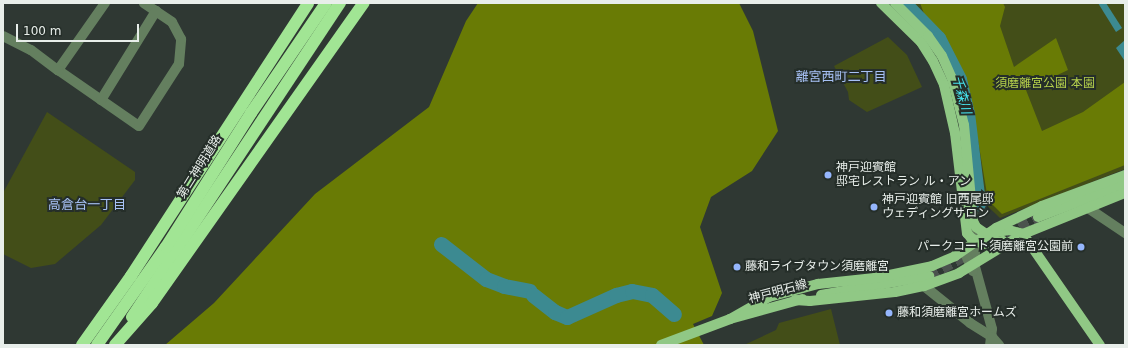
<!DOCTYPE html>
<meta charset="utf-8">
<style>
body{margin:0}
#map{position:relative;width:1128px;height:348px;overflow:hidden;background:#2f3833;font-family:"DejaVu Sans","Noto Sans JP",sans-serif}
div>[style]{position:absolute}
.green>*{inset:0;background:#434e18}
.forest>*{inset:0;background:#697b05}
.water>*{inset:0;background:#3c8a91}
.river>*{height:15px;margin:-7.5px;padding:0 7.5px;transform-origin:7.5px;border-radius:7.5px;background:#3c8a91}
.major-tunnel>*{height:10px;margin-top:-5px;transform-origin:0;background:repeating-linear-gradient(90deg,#4b534e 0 10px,transparent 0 15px)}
.minor>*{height:10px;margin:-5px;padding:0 5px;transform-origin:5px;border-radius:5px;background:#647f5f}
.major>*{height:10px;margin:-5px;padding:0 5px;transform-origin:5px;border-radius:5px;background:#90c885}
.highway>*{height:12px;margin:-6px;padding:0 6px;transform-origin:6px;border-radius:6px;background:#a1e594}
.dots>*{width:11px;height:11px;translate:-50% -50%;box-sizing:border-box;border:2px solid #252e29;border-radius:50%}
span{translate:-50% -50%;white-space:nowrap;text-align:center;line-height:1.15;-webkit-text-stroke:4px #252e29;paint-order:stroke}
.park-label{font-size:12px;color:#b4cf4b}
.street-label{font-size:12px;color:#e8eeea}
.poi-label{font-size:12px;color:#e8eeea}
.left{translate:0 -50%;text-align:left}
.right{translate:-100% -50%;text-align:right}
.neighbourhood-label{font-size:13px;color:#a7c1f5}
.water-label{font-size:13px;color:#47e3ee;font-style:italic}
.frame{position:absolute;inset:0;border:4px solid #e8eeea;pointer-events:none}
.scale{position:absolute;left:16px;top:24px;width:123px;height:18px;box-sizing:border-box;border:2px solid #e8eeea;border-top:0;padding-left:5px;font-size:12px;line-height:14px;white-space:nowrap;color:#e8eeea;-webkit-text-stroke:3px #252e29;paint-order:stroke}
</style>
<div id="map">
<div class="green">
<div style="clip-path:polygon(903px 3px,1125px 3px,1125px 169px,1000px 218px,983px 202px,968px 112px,960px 77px,936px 39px,920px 18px)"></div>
<div style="clip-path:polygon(888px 37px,907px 55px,922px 87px,867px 112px,849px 100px,848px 92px,834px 66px)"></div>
<div style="clip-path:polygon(47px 112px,135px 172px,135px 180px,101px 225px,55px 264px,31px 268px,3px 254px,3px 193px)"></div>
<div style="clip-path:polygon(831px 309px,840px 345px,744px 345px,776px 330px,779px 323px)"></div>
</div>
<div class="forest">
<div style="clip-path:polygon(478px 3px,739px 3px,753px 31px,778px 131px,752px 171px,711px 197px,700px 227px,722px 293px,712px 316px,693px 324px,704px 345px,165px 345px,214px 303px,315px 194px,429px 107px,466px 21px)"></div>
<div style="clip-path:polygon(920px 3px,1003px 3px,1005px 7px,1000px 26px,1014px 67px,1056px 38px,1068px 70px,1026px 90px,1042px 131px,1083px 112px,1125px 82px,1125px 165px,1002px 214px,988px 200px,978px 140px,948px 49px,926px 19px)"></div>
</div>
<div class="water">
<div style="clip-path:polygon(1098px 3px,1106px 3px,1122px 28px,1116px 32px)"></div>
<div style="clip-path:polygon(1125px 40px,1125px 59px,1124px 60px,1116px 48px)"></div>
</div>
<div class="river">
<div style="left:904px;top:3px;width:49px;rotate:45.8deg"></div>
<div style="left:938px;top:38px;width:46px;rotate:62.9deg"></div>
<div style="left:959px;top:79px;width:35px;rotate:77deg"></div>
<div style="left:967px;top:113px;width:91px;rotate:83deg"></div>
<div style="left:441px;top:244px;width:57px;rotate:37.9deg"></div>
<div style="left:486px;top:279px;width:19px;rotate:21deg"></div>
<div style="left:504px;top:286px;width:26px;rotate:11deg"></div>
<div style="left:533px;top:295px;width:28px;rotate:38deg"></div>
<div style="left:555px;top:312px;width:13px;rotate:23deg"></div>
<div style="left:567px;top:317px;width:54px;rotate:-24.2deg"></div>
<div style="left:616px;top:295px;width:16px;rotate:-14deg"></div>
<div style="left:632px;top:291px;width:20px;rotate:11deg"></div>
<div style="left:652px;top:295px;width:29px;rotate:41deg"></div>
</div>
<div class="major-tunnel">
<div style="left:1006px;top:234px;width:36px;rotate:-28deg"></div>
<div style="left:929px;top:276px;width:50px;rotate:-28.6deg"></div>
</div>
<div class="minor">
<div style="left:105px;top:3px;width:82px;rotate:125deg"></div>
<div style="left:58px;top:70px;width:98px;rotate:34.7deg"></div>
<div style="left:139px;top:126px;width:74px;rotate:-57.2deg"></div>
<div style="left:179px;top:64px;width:25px;rotate:-85deg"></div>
<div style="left:181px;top:39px;width:19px;rotate:-118deg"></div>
<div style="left:172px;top:22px;width:34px;rotate:-146deg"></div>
<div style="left:3px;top:36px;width:31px;rotate:27deg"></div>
<div style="left:31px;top:50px;width:34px;rotate:37deg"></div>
<div style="left:101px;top:100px;width:105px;rotate:-58.3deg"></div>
<div style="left:1088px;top:208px;width:45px;rotate:34deg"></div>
<div style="left:973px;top:221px;width:20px;rotate:81deg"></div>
<div style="left:976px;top:241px;width:22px;rotate:95deg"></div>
<div style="left:974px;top:263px;width:68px;rotate:74.7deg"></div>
<div style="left:992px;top:329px;width:16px;rotate:97deg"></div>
<div style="left:964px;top:251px;width:22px;rotate:66deg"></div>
<div style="left:924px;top:286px;width:59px;rotate:38.8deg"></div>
<div style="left:970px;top:323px;width:26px;rotate:32deg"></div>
<div style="left:992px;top:337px;width:11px;rotate:49deg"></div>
</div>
<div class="major">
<div style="left:881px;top:3px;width:56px;rotate:44.3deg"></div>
<div style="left:921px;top:42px;width:22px;rotate:58deg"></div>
<div style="left:933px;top:61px;width:26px;rotate:65deg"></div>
<div style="left:944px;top:85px;width:49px;rotate:77.1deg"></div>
<div style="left:955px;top:133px;width:101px;rotate:83.2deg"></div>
<div style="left:967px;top:233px;width:6px;rotate:51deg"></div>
<div style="left:971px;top:238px;width:13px;rotate:27deg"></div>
<div style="left:983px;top:244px;width:20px;rotate:-9deg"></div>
<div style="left:895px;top:3px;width:47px;rotate:45deg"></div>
<div style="left:928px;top:36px;width:24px;rotate:55deg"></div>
<div style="left:942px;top:56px;width:24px;rotate:66deg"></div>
<div style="left:952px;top:78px;width:49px;rotate:75.7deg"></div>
<div style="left:964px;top:125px;width:96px;rotate:84.6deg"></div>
<div style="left:973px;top:221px;width:7px;rotate:63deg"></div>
<div style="left:976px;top:227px;width:12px;rotate:35deg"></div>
<div style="left:986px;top:234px;width:23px;rotate:-10deg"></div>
<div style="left:1009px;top:230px;width:15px;rotate:16deg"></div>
<div style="left:1023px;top:234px;width:135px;rotate:55.3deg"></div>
<div style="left:1038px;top:217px;width:93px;rotate:-20.8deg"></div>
<div style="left:821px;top:295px;width:110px;rotate:-10deg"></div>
<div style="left:795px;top:300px;width:15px;rotate:4deg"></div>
<div style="left:810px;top:301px;width:85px;rotate:-6deg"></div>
<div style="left:895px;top:292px;width:30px;rotate:-12deg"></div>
<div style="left:924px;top:286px;width:37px;rotate:-20deg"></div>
<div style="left:959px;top:273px;width:75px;rotate:-31.4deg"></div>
<div style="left:1023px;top:234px;width:110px;rotate:-21.9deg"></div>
<div style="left:730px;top:319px;width:45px;rotate:-29.4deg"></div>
<div style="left:769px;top:297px;width:51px;rotate:-14.9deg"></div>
<div style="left:818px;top:284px;width:57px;rotate:-6deg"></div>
<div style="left:875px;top:278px;width:58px;rotate:-11.9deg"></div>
<div style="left:932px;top:266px;width:25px;rotate:-23deg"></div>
<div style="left:955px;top:256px;width:50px;rotate:-34.3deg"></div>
<div style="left:996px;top:228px;width:51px;rotate:-25.6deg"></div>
<div style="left:1042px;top:206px;width:89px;rotate:-20.5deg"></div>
<div style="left:661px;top:345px;width:74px;rotate:-20.6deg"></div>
<div style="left:730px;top:319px;width:75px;rotate:-15.5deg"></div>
</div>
<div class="highway">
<div style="left:132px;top:317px;width:377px;rotate:-56.5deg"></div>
<div style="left:82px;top:345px;width:85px;rotate:-54.6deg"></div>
<div style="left:131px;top:276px;width:325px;rotate:-57deg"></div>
<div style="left:97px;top:345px;width:120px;rotate:-54.9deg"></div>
<div style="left:166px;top:247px;width:159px;rotate:-57.6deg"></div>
<div style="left:251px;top:113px;width:133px;rotate:-55.7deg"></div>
<div style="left:115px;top:345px;width:56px;rotate:-48.6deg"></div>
<div style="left:152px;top:303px;width:367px;rotate:-54.8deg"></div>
</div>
<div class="dots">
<div style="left:828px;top:175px;background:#95b6fd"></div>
<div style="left:874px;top:207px;background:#95b6fd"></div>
<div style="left:1081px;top:247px;background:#95b6fd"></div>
<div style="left:737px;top:267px;background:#95b6fd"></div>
<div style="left:889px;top:313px;background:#95b6fd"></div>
</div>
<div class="park-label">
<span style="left:1045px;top:84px">須磨離宮公園 本園</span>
</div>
<div class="street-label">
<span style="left:200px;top:167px;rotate:-58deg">第二神明道路</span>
<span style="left:778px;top:292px;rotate:-15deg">神戸明石線</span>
</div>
<div class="poi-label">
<span class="left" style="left:836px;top:175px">神戸迎賓館<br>邸宅レストラン ル・アン</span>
<span class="left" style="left:882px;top:207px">神戸迎賓館 旧西尾邸<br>ウェディングサロン</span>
<span class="right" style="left:1073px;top:247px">パークコート須磨離宮公園前</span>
<span class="left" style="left:745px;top:267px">藤和ライブタウン須磨離宮</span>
<span class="left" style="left:897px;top:313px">藤和須磨離宮ホームズ</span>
</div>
<div class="neighbourhood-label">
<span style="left:841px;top:77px">離宮西町二丁目</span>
<span style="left:87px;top:205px">高倉台一丁目</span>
</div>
<div class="water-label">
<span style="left:961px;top:95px;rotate:75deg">千森川</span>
</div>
<div class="frame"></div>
<div class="scale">100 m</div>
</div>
